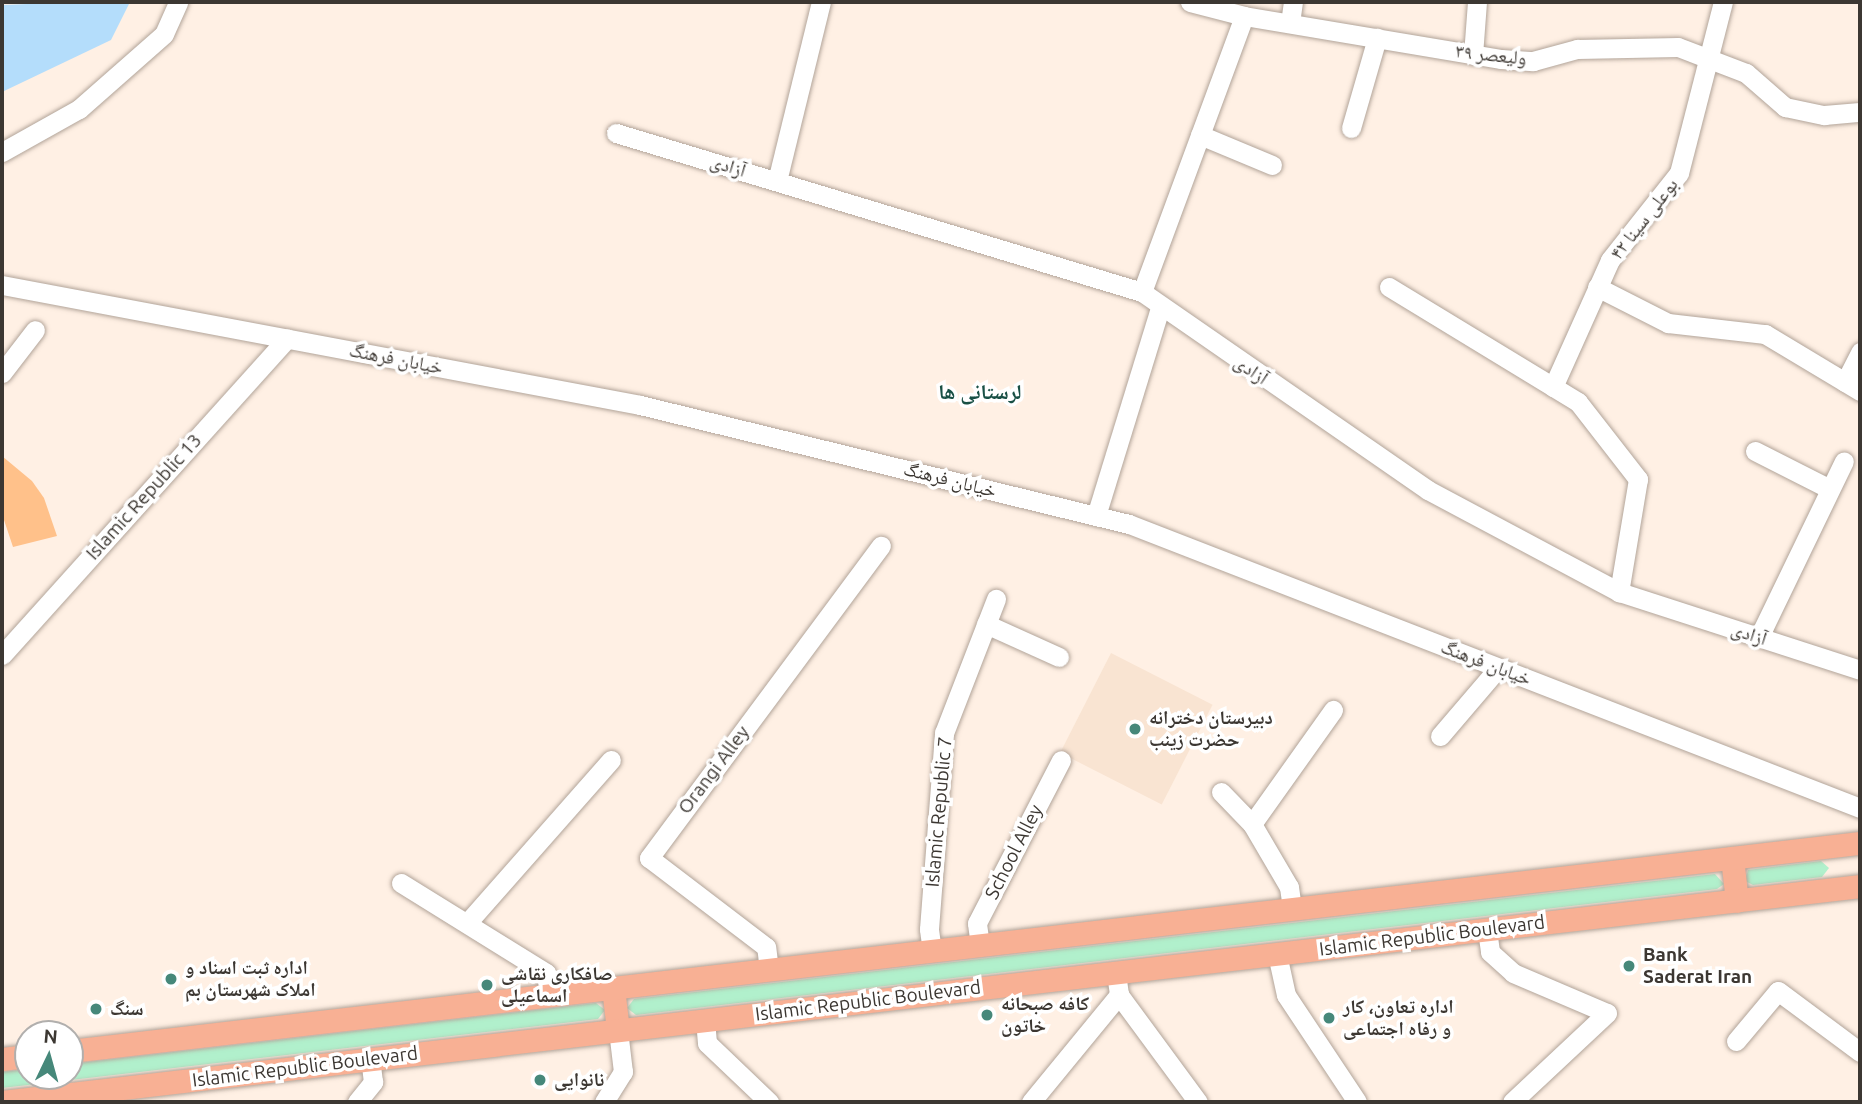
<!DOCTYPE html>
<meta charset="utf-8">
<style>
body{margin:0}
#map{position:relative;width:1862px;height:1104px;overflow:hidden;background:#fff0e4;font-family:Ubuntu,"Noto Naskh Arabic",sans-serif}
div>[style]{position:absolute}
.built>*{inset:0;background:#f9e4d2;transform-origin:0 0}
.green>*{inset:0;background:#b1f0cc}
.water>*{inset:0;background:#b4ddfb}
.building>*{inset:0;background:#ffc18a}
.roads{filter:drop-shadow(0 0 2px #b2a499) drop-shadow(0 0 2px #b2a499)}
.minor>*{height:19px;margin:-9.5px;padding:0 9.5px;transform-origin:9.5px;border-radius:9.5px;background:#fff}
.major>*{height:23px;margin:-11.5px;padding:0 11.5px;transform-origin:11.5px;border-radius:11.5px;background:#f8b094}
.dots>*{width:19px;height:19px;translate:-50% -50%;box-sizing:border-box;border:4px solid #fff;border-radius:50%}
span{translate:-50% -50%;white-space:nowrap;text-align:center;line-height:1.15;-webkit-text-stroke:7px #fff;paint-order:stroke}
.street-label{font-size:19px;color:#3c3732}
.poi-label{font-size:19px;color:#3c3732;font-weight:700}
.left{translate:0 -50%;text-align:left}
.neighbourhood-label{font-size:21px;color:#195045;font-weight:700}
.frame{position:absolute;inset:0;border:4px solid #3c3732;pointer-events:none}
.north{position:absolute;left:14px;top:1020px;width:70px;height:70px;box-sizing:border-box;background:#fff;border:2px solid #b1afad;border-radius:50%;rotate:5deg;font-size:19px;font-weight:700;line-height:28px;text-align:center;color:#3c3732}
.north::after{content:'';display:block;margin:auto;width:24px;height:32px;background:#46887a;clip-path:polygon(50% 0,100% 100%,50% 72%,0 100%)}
</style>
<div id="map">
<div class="built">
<div style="left:1111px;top:653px;width:114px;height:112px;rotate:27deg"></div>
</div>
<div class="green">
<div style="clip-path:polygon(1821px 861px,1829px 868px,1822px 877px,1753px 885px,1745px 881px,1748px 870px)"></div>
<div style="clip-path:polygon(1715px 874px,1724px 884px,1717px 889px,636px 1015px,627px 1008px,634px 999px)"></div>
<div style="clip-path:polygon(596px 1003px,605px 1010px,598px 1019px,2px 1088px,2px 1072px,28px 1069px,28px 1076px,70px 1076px,70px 1064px)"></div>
</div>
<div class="water">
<div style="clip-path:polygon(78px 2px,130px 2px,111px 40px,2px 92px,2px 5px)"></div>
</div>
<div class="building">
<div style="clip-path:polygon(2px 456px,32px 481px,44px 498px,57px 536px,13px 547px,2px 514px)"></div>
</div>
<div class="roads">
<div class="minor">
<div style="left:1190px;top:2px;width:56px;rotate:14.5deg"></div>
<div style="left:1244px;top:16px;width:261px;rotate:9.5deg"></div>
<div style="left:1501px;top:59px;width:32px;rotate:4deg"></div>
<div style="left:1533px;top:61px;width:46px;rotate:-15.3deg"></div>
<div style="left:1577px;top:49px;width:101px;rotate:-1.1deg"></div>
<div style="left:1678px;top:47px;width:73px;rotate:20.9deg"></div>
<div style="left:1746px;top:73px;width:52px;rotate:41.1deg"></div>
<div style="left:1785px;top:107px;width:40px;rotate:12deg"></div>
<div style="left:1824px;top:115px;width:36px;rotate:-5deg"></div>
<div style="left:1290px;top:23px;width:21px;rotate:-82deg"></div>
<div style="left:1473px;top:55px;width:53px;rotate:-85.7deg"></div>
<div style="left:1351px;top:128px;width:94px;rotate:-73.9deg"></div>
<div style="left:616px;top:133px;width:550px;rotate:16.82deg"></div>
<div style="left:1142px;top:292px;width:348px;rotate:34.7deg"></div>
<div style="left:1428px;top:490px;width:217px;rotate:28.1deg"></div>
<div style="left:1619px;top:592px;width:253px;rotate:17.9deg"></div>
<div style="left:1200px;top:135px;width:78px;rotate:22.6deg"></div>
<div style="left:2px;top:152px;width:88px;rotate:-29.2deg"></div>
<div style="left:79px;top:109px;width:113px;rotate:-41.4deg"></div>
<div style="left:164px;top:34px;width:35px;rotate:-66deg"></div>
<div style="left:777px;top:181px;width:184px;rotate:-76.2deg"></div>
<div style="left:2px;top:285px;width:649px;rotate:10.65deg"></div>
<div style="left:640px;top:405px;width:503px;rotate:13.68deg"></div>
<div style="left:1129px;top:524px;width:784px;rotate:21.23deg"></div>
<div style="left:1389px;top:287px;width:221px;rotate:31.3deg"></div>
<div style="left:1578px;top:402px;width:98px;rotate:52.1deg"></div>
<div style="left:1638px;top:479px;width:115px;rotate:99.5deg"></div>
<div style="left:1597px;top:287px;width:80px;rotate:26.9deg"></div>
<div style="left:1668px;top:323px;width:98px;rotate:6.5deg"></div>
<div style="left:1765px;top:334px;width:111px;rotate:31deg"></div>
<div style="left:1142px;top:292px;width:294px;rotate:-69.7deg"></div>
<div style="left:2px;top:373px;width:54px;rotate:-52.5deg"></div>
<div style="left:1845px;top:382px;width:34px;rotate:-63deg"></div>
<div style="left:1553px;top:387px;width:139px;rotate:-65.8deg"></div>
<div style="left:1610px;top:260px;width:111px;rotate:-51.6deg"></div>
<div style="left:1679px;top:173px;width:177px;rotate:-75.6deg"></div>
<div style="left:1755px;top:451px;width:84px;rotate:26.9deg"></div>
<div style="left:1096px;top:516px;width:218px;rotate:-72.9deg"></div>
<div style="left:986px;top:624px;width:80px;rotate:24.3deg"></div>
<div style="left:1759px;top:637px;width:195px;rotate:-64.2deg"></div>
<div style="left:2px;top:655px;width:426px;rotate:-48deg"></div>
<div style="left:1440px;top:736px;width:89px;rotate:-49.5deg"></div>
<div style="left:1221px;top:792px;width:45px;rotate:45.9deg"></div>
<div style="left:1252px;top:824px;width:73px;rotate:59.6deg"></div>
<div style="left:1289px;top:887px;width:22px;rotate:82deg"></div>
<div style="left:1252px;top:824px;width:140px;rotate:-54.6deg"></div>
<div style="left:401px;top:883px;width:171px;rotate:31.8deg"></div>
<div style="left:546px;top:973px;width:22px;rotate:82deg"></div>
<div style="left:468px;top:922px;width:216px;rotate:-48.6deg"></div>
<div style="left:1487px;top:930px;width:22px;rotate:82deg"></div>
<div style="left:1490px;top:952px;width:31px;rotate:42deg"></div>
<div style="left:1513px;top:973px;width:102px;rotate:23.1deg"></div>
<div style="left:1607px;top:1013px;width:130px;rotate:136.9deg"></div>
<div style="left:980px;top:945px;width:22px;rotate:-98deg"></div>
<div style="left:977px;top:923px;width:183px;rotate:-62.7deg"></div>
<div style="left:932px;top:951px;width:22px;rotate:-98deg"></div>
<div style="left:929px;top:929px;width:197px;rotate:-85.6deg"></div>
<div style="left:944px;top:733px;width:144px;rotate:-68.8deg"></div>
<div style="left:1277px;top:954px;width:42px;rotate:77.6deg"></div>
<div style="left:1286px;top:995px;width:128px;rotate:56.4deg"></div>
<div style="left:769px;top:970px;width:23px;rotate:-97deg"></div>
<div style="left:766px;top:947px;width:147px;rotate:-142.7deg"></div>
<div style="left:649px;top:858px;width:389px;rotate:-53.4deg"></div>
<div style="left:1116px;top:973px;width:22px;rotate:82deg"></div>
<div style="left:1119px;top:995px;width:133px;rotate:53.6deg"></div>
<div style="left:705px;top:1020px;width:23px;rotate:85deg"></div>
<div style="left:707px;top:1043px;width:86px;rotate:43.6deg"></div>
<div style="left:1736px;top:1041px;width:65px;rotate:-50deg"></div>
<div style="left:1778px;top:991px;width:102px;rotate:36.6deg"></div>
<div style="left:357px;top:1102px;width:26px;rotate:-51deg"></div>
<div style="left:373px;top:1082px;width:23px;rotate:-97deg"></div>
<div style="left:604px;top:1102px;width:36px;rotate:-58deg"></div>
<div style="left:623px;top:1072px;width:42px;rotate:-96.8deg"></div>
<div style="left:1031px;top:1102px;width:139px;rotate:-50.6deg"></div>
</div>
<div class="major">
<div style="left:1732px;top:858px;width:43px;rotate:83.4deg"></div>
<div style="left:613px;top:988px;width:42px;rotate:83.2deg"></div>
<div style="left:70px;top:1051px;width:1802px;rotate:-6.63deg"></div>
<div style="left:2px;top:1059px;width:26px;rotate:-7deg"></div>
<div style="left:2px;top:1102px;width:1871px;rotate:-6.63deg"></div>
</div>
</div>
<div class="dots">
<div style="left:1135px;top:729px;background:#46887a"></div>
<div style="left:1629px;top:966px;background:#46887a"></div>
<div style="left:171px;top:979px;background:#46887a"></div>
<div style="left:487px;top:985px;background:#46887a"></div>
<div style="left:96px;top:1009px;background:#46887a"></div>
<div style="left:987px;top:1015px;background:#46887a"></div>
<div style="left:1329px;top:1018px;background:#46887a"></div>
<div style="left:540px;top:1080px;background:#46887a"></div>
</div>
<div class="street-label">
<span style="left:1491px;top:55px;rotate:6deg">ولیعصر ۳۹</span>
<span style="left:728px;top:166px;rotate:17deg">آزادی</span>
<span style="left:1644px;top:219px;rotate:-52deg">بوعلی سینا ۴۲</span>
<span style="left:396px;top:359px;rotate:11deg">خیابان فرهنگ</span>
<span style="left:1251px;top:370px;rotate:34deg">آزادی</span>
<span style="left:950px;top:480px;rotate:14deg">خیابان فرهنگ</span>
<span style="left:144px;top:497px;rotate:-48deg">Islamic Republic 13</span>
<span style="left:1749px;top:634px;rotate:18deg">آزادی</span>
<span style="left:1486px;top:663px;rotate:21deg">خیابان فرهنگ</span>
<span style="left:714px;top:770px;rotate:-53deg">Orangi Alley</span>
<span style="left:939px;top:812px;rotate:-85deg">Islamic Republic 7</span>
<span style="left:1014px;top:852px;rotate:-63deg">School Alley</span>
<span style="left:1432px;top:936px;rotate:-7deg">Islamic Republic Boulevard</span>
<span style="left:868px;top:1001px;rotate:-7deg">Islamic Republic Boulevard</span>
<span style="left:305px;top:1067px;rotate:-7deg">Islamic Republic Boulevard</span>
</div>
<div class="poi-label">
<span class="left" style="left:1149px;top:729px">دبیرستان دخترانه<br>حضرت زینب</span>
<span class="left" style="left:1643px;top:966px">Bank<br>Saderat Iran</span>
<span class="left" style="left:185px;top:979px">اداره ثبت اسناد و<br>املاک شهرستان بم</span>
<span class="left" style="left:501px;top:985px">صافکاری نقاشی<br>اسماعیلی</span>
<span class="left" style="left:1001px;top:1015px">کافه صبحانه<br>خاتون</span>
<span class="left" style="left:1343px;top:1018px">اداره تعاون، کار<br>و رفاه اجتماعی</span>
<span class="left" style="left:110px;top:1009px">سنگ</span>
<span class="left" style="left:554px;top:1080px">نانوایی</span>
</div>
<div class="neighbourhood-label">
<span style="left:980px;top:391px">لرستانی ها</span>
</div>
<div class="frame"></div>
<div class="north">N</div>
</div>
